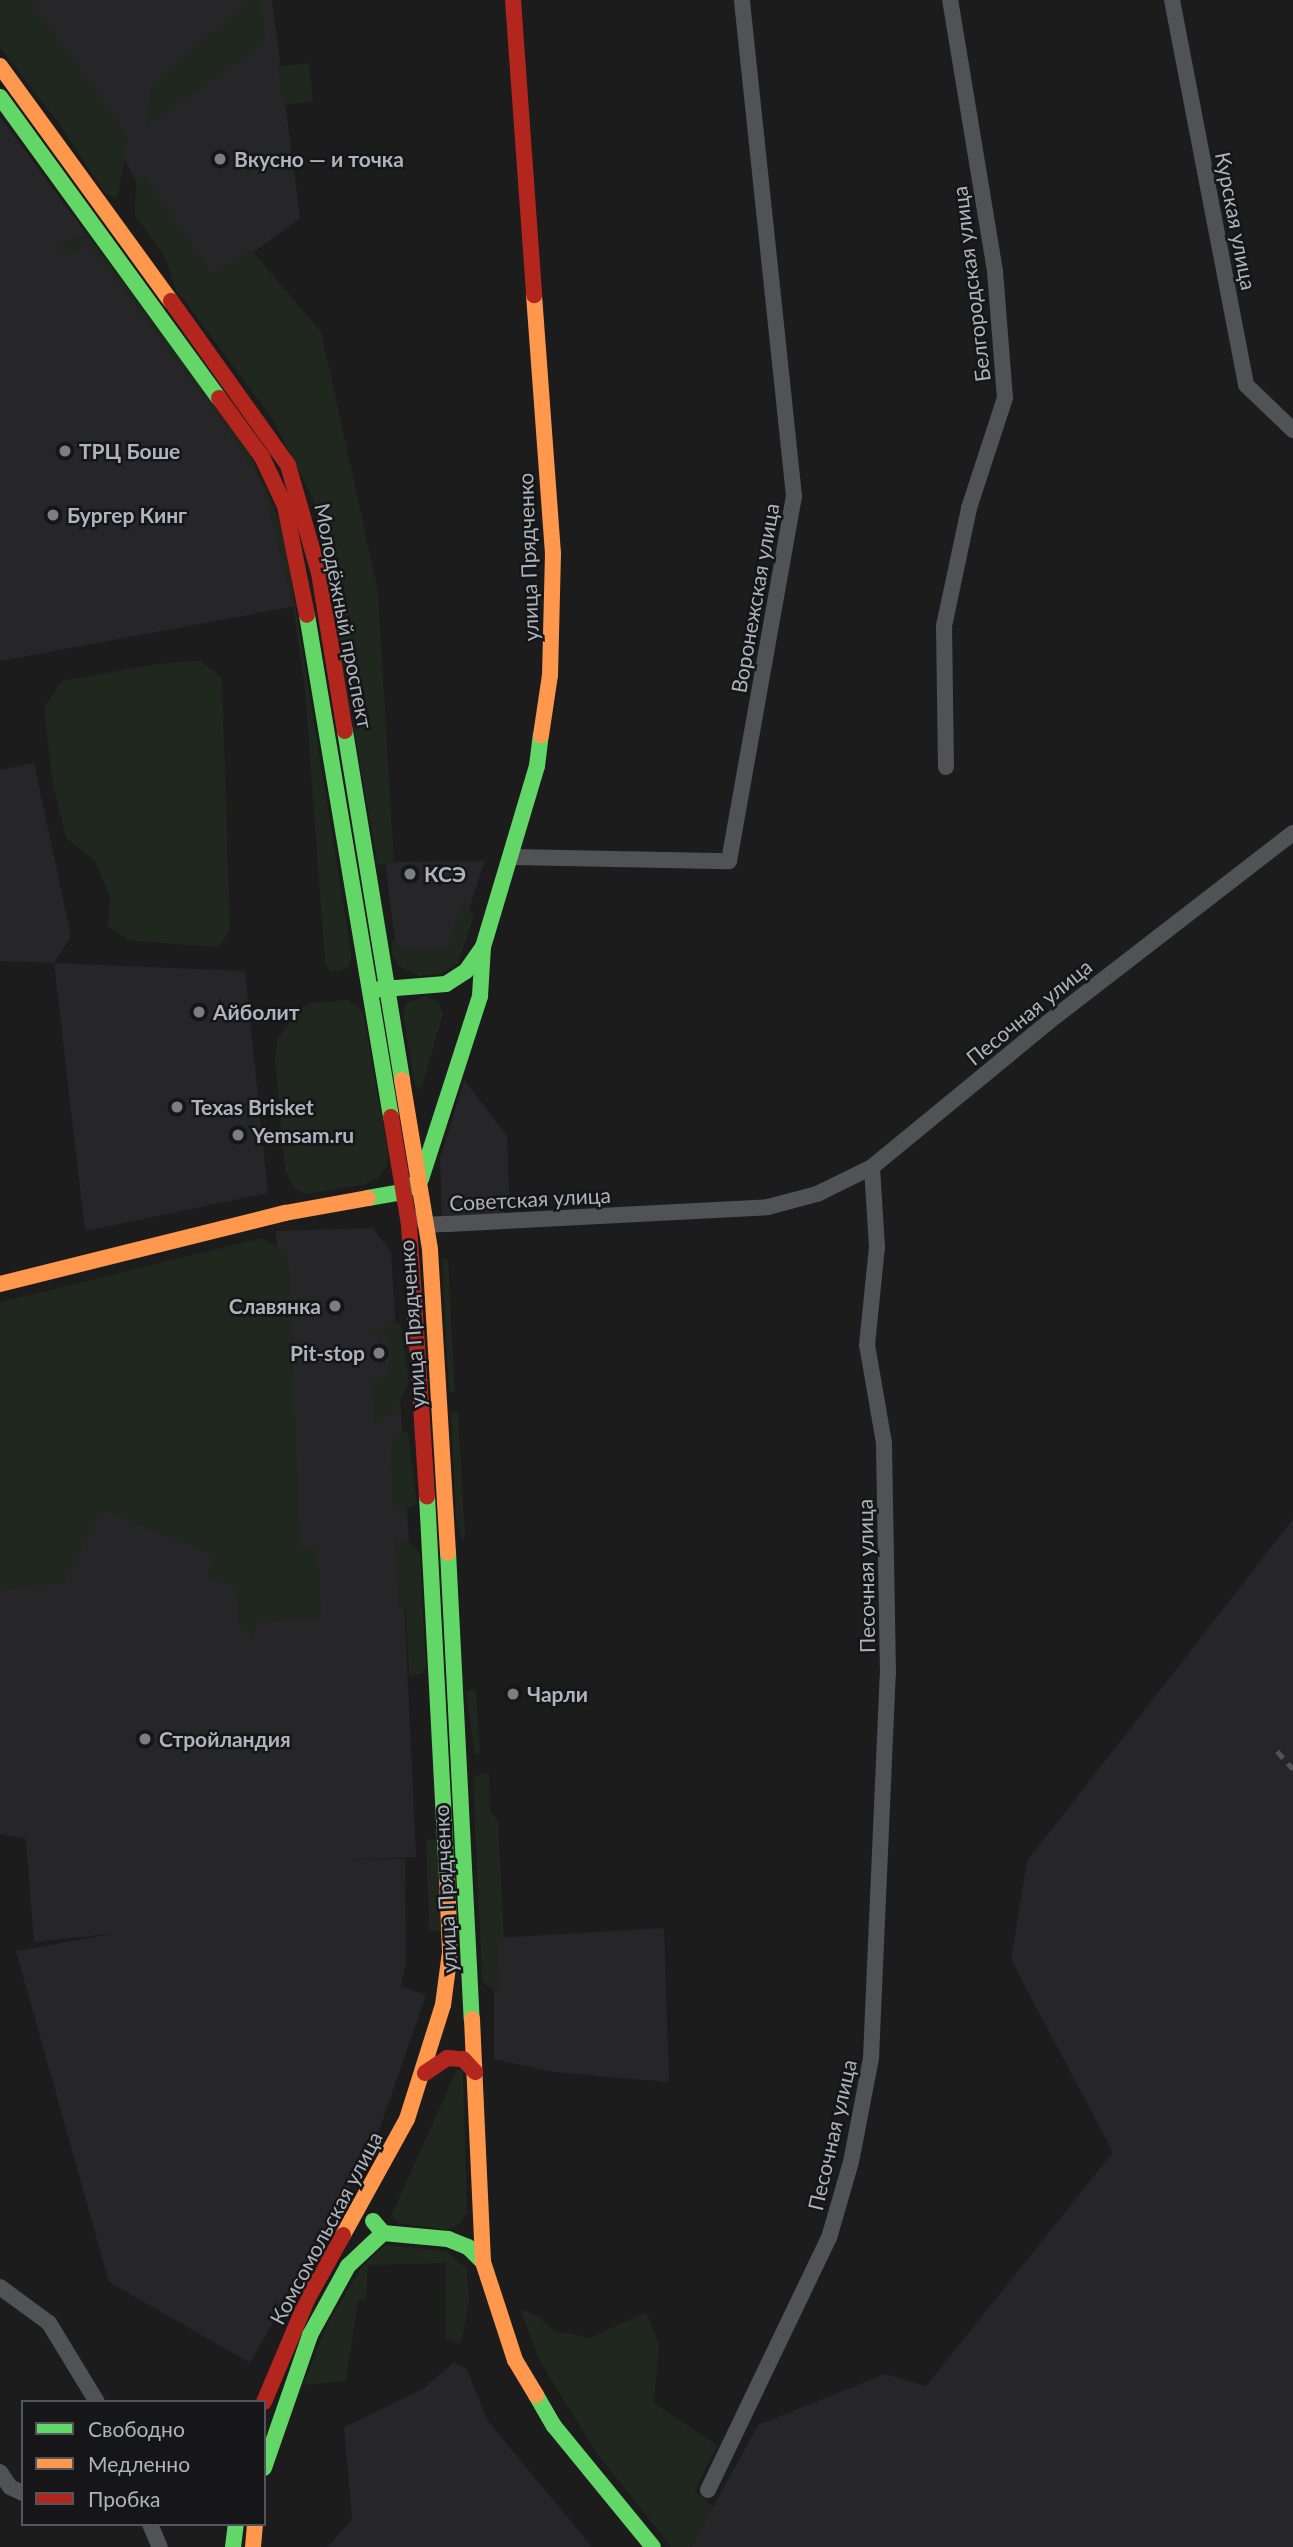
<!DOCTYPE html>
<meta charset="utf-8">
<style>
body{margin:0}
#map{position:relative;width:1293px;height:2547px;overflow:hidden;background:#1c1c1c;font-family:Lato,sans-serif}
div>[style]{position:absolute}
.built>*{inset:0;background:#262628}
.green>*{inset:0;background:#1f271f;transform-origin:0 0}
.street>*{height:16px;margin:-8px;padding:0 8px;transform-origin:8px;border-radius:8px;background:#505255}
.fast>*{height:16px;margin:-8px;padding:0 8px;transform-origin:8px;border-radius:8px;background:#63d668}
.slow>*{height:16px;margin:-8px;padding:0 8px;transform-origin:8px;border-radius:8px;background:#ff974d}
.jam>*{height:16px;margin:-8px;padding:0 8px;transform-origin:8px;border-radius:8px;background:#b3261e}
.rail>*{height:5px;margin-top:-2.5px;transform-origin:0;background:repeating-linear-gradient(90deg,#505254 0 9px,transparent 0 16px)}
.dots>*{width:19px;height:19px;translate:-50% -50%;box-sizing:border-box;border:4px solid #161618;border-radius:50%}
span{translate:-50% -50%;white-space:nowrap;text-align:center;line-height:1.15;-webkit-text-stroke:5px #161618;paint-order:stroke}
.poi-label{font-size:21px;color:#adb4bd;font-weight:700}
.left{translate:0 -50%;text-align:left}
.right{translate:-100% -50%;text-align:right}
.street-label{font-size:21px;color:#adb4bd}
.legend{position:absolute;left:21px;top:2400px;width:245px;height:126px;box-sizing:border-box;background:#161618;border:2px solid #52555a;margin:0;padding:9px 12px;list-style:none;font-size:21px;color:#adb4bd}
.legend li{display:flex;align-items:center;gap:14px;height:35px}
.legend b{width:35px;border:2px solid #52555a}
</style>
<div id="map">
<div class="built">
<div style="clip-path:polygon(13px 0,272px 0,300px 218px,214px 281px,183px 264px,100px 116px)"></div>
<div style="clip-path:polygon(0 117px,204px 392px,267px 490px,296px 606px,0 661px)"></div>
<div style="clip-path:polygon(34px 763px,71px 936px,54px 963px,245px 971px,268px 1193px,85px 1231px,54px 963px,0 961px,0 770px)"></div>
<div style="clip-path:polygon(485px 861px,454px 953px,435px 958px,396px 948px,385px 862px)"></div>
<div style="clip-path:polygon(464px 1080px,507px 1136px,509px 1196px,503px 1214px,442px 1220px,440px 1159px)"></div>
<div style="clip-path:polygon(373px 1228px,391px 1252px,412px 1590px,404px 1599px,416px 1857px,347px 1860px,405px 1859px,406px 1963px,401px 1986px,426px 1995px,375px 2142px,250px 2363px,109px 2282px,16px 1951px,117px 1933px,34px 1942px,26px 1839px,0 1834px,0 1522px,99px 1508px,289px 1562px,276px 1231px)"></div>
<div style="clip-path:polygon(1293px 1519px,1293px 2547px,691px 2547px,758px 2425px,885px 2374px,926px 2386px,1113px 2152px,1011px 1960px,1027px 1861px)"></div>
<div style="clip-path:polygon(664px 1928px,669px 2082px,554px 2072px,494px 2059px,494px 1938px)"></div>
<div style="clip-path:polygon(454px 2362px,467px 2369px,487px 2420px,592px 2547px,327px 2547px,352px 2520px,344px 2427px,423px 2389px)"></div>
</div>
<div class="green">
<div style="clip-path:polygon(0 0,30px 0,121px 125px,128px 141px,117px 199px,105px 193px,57px 121px,0 47px)"></div>
<div style="clip-path:polygon(249px 0,262px 0,265px 43px,147px 126px,151px 85px)"></div>
<div style="left:309px;top:63px;width:39px;height:31px;rotate:84deg"></div>
<div style="clip-path:polygon(145px 176px,213px 275px,251px 249px,321px 332px,378px 591px,394px 863px,378px 865px,313px 499px,274px 421px,175px 288px,165px 257px,135px 215px,136px 181px)"></div>
<div style="clip-path:polygon(78px 235px,89px 237px,248px 449px,283px 529px,352px 958px,347px 969px,330px 972px,325px 963px,305px 689px,292px 600px,263px 486px,230px 432px,88px 244px,69px 255px,58px 250px,60px 244px)"></div>
<div style="clip-path:polygon(201px 661px,222px 678px,230px 929px,219px 947px,131px 941px,107px 926px,111px 899px,95px 861px,66px 838px,52px 780px,44px 708px,62px 681px,156px 664px)"></div>
<div style="clip-path:polygon(463px 901px,474px 915px,458px 963px,441px 974px,419px 976px,399px 966px,392px 955px,392px 940px,406px 950px,446px 949px)"></div>
<div style="clip-path:polygon(426px 996px,438px 1002px,443px 1014px,421px 1090px,415px 1086px,403px 1014px,407px 1002px)"></div>
<div style="clip-path:polygon(347px 1000px,363px 1011px,388px 1153px,386px 1167px,378px 1178px,363px 1185px,305px 1194px,294px 1188px,285px 1169px,275px 1063px,277px 1040px,297px 1011px,310px 1003px)"></div>
<div style="clip-path:polygon(263px 1238px,287px 1254px,289px 1268px,300px 1548px,318px 1548px,321px 1618px,257px 1622px,254px 1637px,239px 1627px,236px 1588px,207px 1576px,212px 1555px,102px 1509px,64px 1583px,0 1590px,0 1302px)"></div>
<div style="left:448px;top:1259px;width:133px;height:6px;rotate:87deg"></div>
<div style="clip-path:polygon(390px 1321px,401px 1324px,409px 1382px,395px 1412px,374px 1425px,372px 1379px,389px 1377px,388px 1335px,372px 1334px,371px 1327px,387px 1327px)"></div>
<div style="clip-path:polygon(458px 1412px,465px 1534px,462px 1541px,456px 1516px,451px 1414px)"></div>
<div style="clip-path:polygon(408px 1432px,417px 1504px,399px 1511px,393px 1504px,391px 1441px,398px 1433px)"></div>
<div style="clip-path:polygon(395px 1540px,411px 1543px,420px 1554px,426px 1667px,423px 1673px,409px 1677px,406px 1608px,398px 1609px)"></div>
<div style="clip-path:polygon(472px 1689px,476px 1691px,480px 1753px,475px 1755px,466px 1692px)"></div>
<div style="clip-path:polygon(489px 1772px,490px 1812px,498px 1820px,504px 1938px,498px 1948px,500px 1991px,496px 1992px,482px 1981px,473px 1777px)"></div>
<div style="left:438px;top:1839px;width:92px;height:12px;rotate:88deg"></div>
<div style="clip-path:polygon(457px 2069px,463px 2071px,467px 2212px,461px 2223px,448px 2230px,398px 2223px,392px 2214px)"></div>
<div style="clip-path:polygon(385px 2245px,446px 2251px,467px 2269px,469px 2302px,461px 2344px,446px 2339px,446px 2263px,368px 2265px,366px 2299px,358px 2301px,346px 2381px,303px 2385px,328px 2323px,363px 2265px)"></div>
<div style="clip-path:polygon(520px 2309px,536px 2315px,555px 2331px,590px 2338px,646px 2312px,659px 2345px,654px 2403px,717px 2445px,695px 2491px,713px 2507px,691px 2547px,671px 2547px,595px 2451px,540px 2361px)"></div>
</div>
<div class="street">
<div style="left:1172px;top:0;width:392px;rotate:79.1deg"></div>
<div style="left:1246px;top:385px;width:65px;rotate:43.8deg"></div>
<div style="left:946px;top:767px;width:141px;rotate:-90.8deg"></div>
<div style="left:944px;top:626px;width:121px;rotate:-78deg"></div>
<div style="left:969px;top:508px;width:116px;rotate:-71.9deg"></div>
<div style="left:1005px;top:398px;width:127px;rotate:-94.5deg"></div>
<div style="left:995px;top:271px;width:275px;rotate:-99.4deg"></div>
<div style="left:512px;top:857px;width:217px;rotate:1.1deg"></div>
<div style="left:729px;top:861px;width:371px;rotate:-79.9deg"></div>
<div style="left:794px;top:496px;width:499px;rotate:-96deg"></div>
<div style="left:421px;top:1217px;width:9px;rotate:58deg"></div>
<div style="left:426px;top:1225px;width:22px;rotate:-3deg"></div>
<div style="left:448px;top:1224px;width:320px;rotate:-3deg"></div>
<div style="left:768px;top:1207px;width:51px;rotate:-14.9deg"></div>
<div style="left:817px;top:1194px;width:61px;rotate:-26.1deg"></div>
<div style="left:0;top:2287px;width:61px;rotate:36.3deg"></div>
<div style="left:49px;top:2323px;width:92px;rotate:58.7deg"></div>
<div style="left:0;top:2472px;width:18px;rotate:56deg"></div>
<div style="left:10px;top:2487px;width:14px;rotate:25deg"></div>
<div style="left:708px;top:2490px;width:280px;rotate:-64.4deg"></div>
<div style="left:829px;top:2238px;width:79px;rotate:-73.9deg"></div>
<div style="left:851px;top:2162px;width:106px;rotate:-79.1deg"></div>
<div style="left:871px;top:2058px;width:384px;rotate:-87.5deg"></div>
<div style="left:888px;top:1674px;width:231px;rotate:-91deg"></div>
<div style="left:884px;top:1443px;width:99px;rotate:-99.8deg"></div>
<div style="left:867px;top:1345px;width:99px;rotate:-84.2deg"></div>
<div style="left:877px;top:1247px;width:80px;rotate:-93.6deg"></div>
<div style="left:872px;top:1167px;width:227px;rotate:-39.4deg"></div>
<div style="left:1047px;top:1023px;width:311px;rotate:-37.7deg"></div>
<div style="left:150px;top:2524px;width:25px;rotate:67deg"></div>
</div>
<div class="fast">
<div style="left:0;top:97px;width:372px;rotate:54deg"></div>
<div style="left:307px;top:615px;width:509px;rotate:80.5deg"></div>
<div style="left:345px;top:731px;width:354px;rotate:80.7deg"></div>
<div style="left:371px;top:990px;width:75px;rotate:-4.6deg"></div>
<div style="left:446px;top:984px;width:24px;rotate:-33deg"></div>
<div style="left:466px;top:971px;width:29px;rotate:-55deg"></div>
<div style="left:368px;top:1198px;width:36px;rotate:-10deg"></div>
<div style="left:403px;top:1192px;width:22px;rotate:-36deg"></div>
<div style="left:421px;top:1179px;width:192px;rotate:-72.1deg"></div>
<div style="left:480px;top:996px;width:49px;rotate:-86.5deg"></div>
<div style="left:483px;top:947px;width:189px;rotate:-73.4deg"></div>
<div style="left:537px;top:766px;width:31px;rotate:-83deg"></div>
<div style="left:427px;top:1496px;width:381px;rotate:87deg"></div>
<div style="left:448px;top:1552px;width:468px;rotate:87.1deg"></div>
<div style="left:373px;top:2221px;width:16px;rotate:50deg"></div>
<div style="left:383px;top:2233px;width:65px;rotate:5.3deg"></div>
<div style="left:448px;top:2239px;width:22px;rotate:22deg"></div>
<div style="left:468px;top:2247px;width:21px;rotate:45deg"></div>
<div style="left:536px;top:2395px;width:36px;rotate:60deg"></div>
<div style="left:554px;top:2426px;width:156px;rotate:50.7deg"></div>
<div style="left:264px;top:2468px;width:141px;rotate:-70.9deg"></div>
<div style="left:310px;top:2335px;width:79px;rotate:-61.2deg"></div>
<div style="left:348px;top:2266px;width:48px;rotate:-43.3deg"></div>
<div style="left:233px;top:2547px;width:23px;rotate:-83deg"></div>
</div>
<div class="slow">
<div style="left:0;top:66px;width:291px;rotate:54deg"></div>
<div style="left:534px;top:295px;width:259px;rotate:85.8deg"></div>
<div style="left:553px;top:553px;width:122px;rotate:91.4deg"></div>
<div style="left:550px;top:675px;width:61px;rotate:98.5deg"></div>
<div style="left:402px;top:1080px;width:172px;rotate:80.6deg"></div>
<div style="left:430px;top:1250px;width:303px;rotate:86.6deg"></div>
<div style="left:0;top:1284px;width:294px;rotate:-14deg"></div>
<div style="left:285px;top:1213px;width:84px;rotate:-10.2deg"></div>
<div style="left:472px;top:2019px;width:243px;rotate:87.4deg"></div>
<div style="left:483px;top:2262px;width:103px;rotate:71.9deg"></div>
<div style="left:515px;top:2360px;width:41px;rotate:59deg"></div>
<div style="left:343px;top:2235px;width:132px;rotate:-61.1deg"></div>
<div style="left:407px;top:2119px;width:120px;rotate:-72.5deg"></div>
<div style="left:443px;top:2005px;width:53px;rotate:-82.5deg"></div>
<div style="left:450px;top:1952px;width:76px;rotate:-92.3deg"></div>
<div style="left:253px;top:2547px;width:23px;rotate:-85deg"></div>
</div>
<div class="jam">
<div style="left:513px;top:0;width:296px;rotate:85.9deg"></div>
<div style="left:171px;top:301px;width:201px;rotate:54.5deg"></div>
<div style="left:288px;top:465px;width:112px;rotate:74deg"></div>
<div style="left:319px;top:573px;width:160px;rotate:80.7deg"></div>
<div style="left:219px;top:398px;width:73px;rotate:53.9deg"></div>
<div style="left:262px;top:457px;width:54px;rotate:64.9deg"></div>
<div style="left:285px;top:506px;width:111px;rotate:78.6deg"></div>
<div style="left:391px;top:1117px;width:109px;rotate:80.5deg"></div>
<div style="left:409px;top:1225px;width:272px;rotate:86.2deg"></div>
<div style="left:425px;top:2073px;width:27px;rotate:-34deg"></div>
<div style="left:447px;top:2058px;width:16px;rotate:4deg"></div>
<div style="left:463px;top:2059px;width:18px;rotate:47deg"></div>
<div style="left:264px;top:2402px;width:113px;rotate:-67.1deg"></div>
<div style="left:308px;top:2298px;width:72px;rotate:-60.9deg"></div>
</div>
<div class="rail">
<div style="left:1277px;top:1751px;width:24px;rotate:48deg"></div>
</div>
<div class="dots">
<div style="left:220px;top:159px;background:#7a7f85"></div>
<div style="left:65px;top:451px;background:#7a7f85"></div>
<div style="left:53px;top:515px;background:#7a7f85"></div>
<div style="left:410px;top:874px;background:#7a7f85"></div>
<div style="left:199px;top:1012px;background:#7a7f85"></div>
<div style="left:177px;top:1107px;background:#7a7f85"></div>
<div style="left:238px;top:1135px;background:#7a7f85"></div>
<div style="left:335px;top:1306px;background:#7a7f85"></div>
<div style="left:379px;top:1353px;background:#7a7f85"></div>
<div style="left:513px;top:1694px;background:#7a7f85"></div>
<div style="left:145px;top:1739px;background:#7a7f85"></div>
</div>
<div class="poi-label">
<span class="left" style="left:234px;top:159px">Вкусно — и точка</span>
<span class="left" style="left:79px;top:451px">ТРЦ Боше</span>
<span class="left" style="left:67px;top:515px">Бургер Кинг</span>
<span class="left" style="left:424px;top:874px">КСЭ</span>
<span class="left" style="left:213px;top:1012px">Айболит</span>
<span class="left" style="left:191px;top:1107px">Texas Brisket</span>
<span class="left" style="left:252px;top:1135px">Yemsam.ru</span>
<span class="right" style="left:321px;top:1306px">Славянка</span>
<span class="right" style="left:365px;top:1353px">Pit-stop</span>
<span class="left" style="left:527px;top:1694px">Чарли</span>
<span class="left" style="left:159px;top:1739px">Стройландия</span>
</div>
<div class="street-label">
<span style="left:1236px;top:221px;rotate:79deg">Курская улица</span>
<span style="left:971px;top:284px;rotate:-97deg">Белгородская улица</span>
<span style="left:528px;top:557px;rotate:-92deg">улица Прядченко</span>
<span style="left:755px;top:598px;rotate:-80deg">Воронежская улица</span>
<span style="left:344px;top:616px;rotate:79deg">Молодёжный проспект</span>
<span style="left:1029px;top:1012px;rotate:-39deg">Песочная улица</span>
<span style="left:530px;top:1199px;rotate:-3deg">Советская улица</span>
<span style="left:412px;top:1324px;rotate:-94deg">улица Прядченко</span>
<span style="left:866px;top:1576px;rotate:-91deg">Песочная улица</span>
<span style="left:445px;top:1889px;rotate:-93deg">улица Прядченко</span>
<span style="left:832px;top:2135px;rotate:-77deg">Песочная улица</span>
<span style="left:326px;top:2228px;rotate:-62deg">Комсомольская улица</span>
</div>
<ul class="legend">
<li><b style="height:9px;background:#63d668"></b>Свободно</li>
<li><b style="height:9px;background:#ff974d"></b>Медленно</li>
<li><b style="height:9px;background:#b3261e"></b>Пробка</li>
</ul>
</div>
